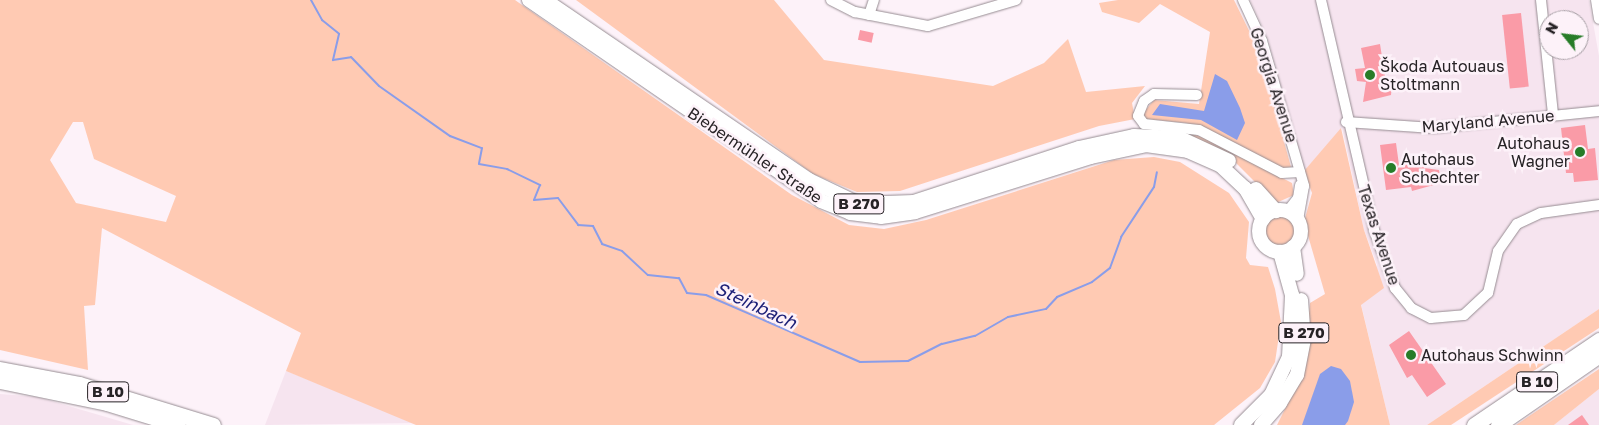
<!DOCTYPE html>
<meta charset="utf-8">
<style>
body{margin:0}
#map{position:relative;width:1599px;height:425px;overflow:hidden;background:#fdf2f9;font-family:"Golos Text",sans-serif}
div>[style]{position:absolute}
.built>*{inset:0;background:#f6e4ef}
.green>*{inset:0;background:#ffcab3}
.round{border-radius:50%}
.water>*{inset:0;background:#8a9de9}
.stream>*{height:2px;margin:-1px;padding:0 1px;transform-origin:1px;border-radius:1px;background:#8a9de9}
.building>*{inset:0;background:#fa9ba7;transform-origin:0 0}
.roads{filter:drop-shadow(0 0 1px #968c92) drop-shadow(0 0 1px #968c92)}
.minor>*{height:10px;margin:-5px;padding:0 5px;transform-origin:5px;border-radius:5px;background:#fff}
.major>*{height:14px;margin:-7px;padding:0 7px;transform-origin:7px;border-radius:7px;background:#fff}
.major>.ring{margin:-7px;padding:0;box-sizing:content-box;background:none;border:14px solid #fff;border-radius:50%}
.highway>*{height:15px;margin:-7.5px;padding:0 7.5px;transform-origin:7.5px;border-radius:7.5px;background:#fff}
.dots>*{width:14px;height:14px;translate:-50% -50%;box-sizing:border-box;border:2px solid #fdf2f9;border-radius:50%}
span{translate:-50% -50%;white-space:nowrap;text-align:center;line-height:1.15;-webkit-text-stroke:5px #fdf2f9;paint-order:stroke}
.shield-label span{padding:1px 4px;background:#fdf2f9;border:1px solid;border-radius:4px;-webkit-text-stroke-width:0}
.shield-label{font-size:15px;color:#272326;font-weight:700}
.poi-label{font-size:16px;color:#272326}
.left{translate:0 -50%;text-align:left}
.right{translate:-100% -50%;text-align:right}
.street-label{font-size:16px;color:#272326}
.water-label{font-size:18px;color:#1e2178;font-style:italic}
.north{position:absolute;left:1539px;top:10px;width:50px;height:50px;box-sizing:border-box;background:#fdf2f9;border:1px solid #a79fa5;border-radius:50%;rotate:299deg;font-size:14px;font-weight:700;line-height:20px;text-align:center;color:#272326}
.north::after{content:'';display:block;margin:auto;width:18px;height:22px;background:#277c28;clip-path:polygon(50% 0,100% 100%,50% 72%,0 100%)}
</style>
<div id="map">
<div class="built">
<div style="clip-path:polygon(evenodd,1250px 0,1589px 0,1599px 56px,1599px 309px,1427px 425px,1390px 425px,1361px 304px,1377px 265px,1364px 230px,1342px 128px,1304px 171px,1268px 39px,1250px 0,1549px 20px,1579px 20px,1579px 50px,1549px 50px,1549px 20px)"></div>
<div style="clip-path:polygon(286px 371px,417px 423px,265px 425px)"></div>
<div style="clip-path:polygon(1599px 389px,1599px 425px,1554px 425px)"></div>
<div style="clip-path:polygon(0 394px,38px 397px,133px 425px,0 425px)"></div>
</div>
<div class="green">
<div style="clip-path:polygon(evenodd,0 0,515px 0,792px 195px,849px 225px,884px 229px,926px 220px,1114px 160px,1154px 157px,1180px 162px,1229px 193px,1249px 222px,1246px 258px,1250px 265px,1268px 267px,1275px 289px,1281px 322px,1275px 362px,1260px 388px,1214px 425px,416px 425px,286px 371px,301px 333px,102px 228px,95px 305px,84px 306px,88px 370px,0 350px,0 0,73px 122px,83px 122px,94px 159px,176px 196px,166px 222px,76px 203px,50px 160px,73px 122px)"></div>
<div style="clip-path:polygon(576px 0,774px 0,824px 60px,993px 86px,1044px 63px,1068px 39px,1086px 92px,1145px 86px,1132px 103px,1135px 119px,1099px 126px,900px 191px,857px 192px,813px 174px)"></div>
<div style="clip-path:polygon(1118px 0,1234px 0,1259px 51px,1291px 167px,1284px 169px,1186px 123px,1146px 119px,1143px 113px,1154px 100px,1199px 104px,1210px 32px,1160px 4px,1139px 23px,1102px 12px,1099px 3px)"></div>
<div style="clip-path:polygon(1341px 128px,1364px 230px,1384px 288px,1361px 305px,1390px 425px,1277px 425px,1304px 371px,1310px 303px,1325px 294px,1304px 222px,1312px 193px,1304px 171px)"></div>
<div style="clip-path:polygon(1179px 131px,1203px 137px,1292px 183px,1294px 195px,1276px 203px,1229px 156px)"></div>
<div class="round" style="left:1263px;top:216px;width:32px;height:32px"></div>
<div style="clip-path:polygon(1599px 309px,1599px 328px,1451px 425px,1427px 425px)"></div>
<div style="clip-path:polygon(1599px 369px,1599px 389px,1554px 425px,1516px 425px)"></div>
</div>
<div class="water">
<div style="clip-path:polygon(1215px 74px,1227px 81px,1240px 108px,1245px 123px,1237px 140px,1201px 120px,1152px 115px,1160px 104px,1204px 111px)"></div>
<div style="clip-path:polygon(1331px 366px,1341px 369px,1350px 381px,1354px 402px,1348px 421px,1345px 425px,1302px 425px,1320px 374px)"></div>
</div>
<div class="stream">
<div style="left:311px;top:0;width:23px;rotate:61deg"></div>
<div style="left:322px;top:20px;width:22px;rotate:39deg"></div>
<div style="left:339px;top:34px;width:27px;rotate:103deg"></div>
<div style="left:333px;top:60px;width:18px;rotate:-9deg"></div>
<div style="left:351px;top:57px;width:40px;rotate:46deg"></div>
<div style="left:379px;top:86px;width:87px;rotate:35.2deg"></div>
<div style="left:450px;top:136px;width:34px;rotate:21deg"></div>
<div style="left:482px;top:148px;width:16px;rotate:101deg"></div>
<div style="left:479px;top:164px;width:28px;rotate:10deg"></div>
<div style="left:507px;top:169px;width:37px;rotate:26deg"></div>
<div style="left:540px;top:185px;width:16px;rotate:112deg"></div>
<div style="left:534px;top:200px;width:24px;rotate:-5deg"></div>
<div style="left:558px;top:198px;width:34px;rotate:53deg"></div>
<div style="left:578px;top:225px;width:15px;rotate:4deg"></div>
<div style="left:593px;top:226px;width:20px;rotate:63deg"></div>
<div style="left:602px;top:244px;width:21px;rotate:19deg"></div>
<div style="left:622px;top:251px;width:35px;rotate:43deg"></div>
<div style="left:648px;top:275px;width:31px;rotate:6deg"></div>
<div style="left:679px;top:278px;width:17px;rotate:62deg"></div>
<div style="left:687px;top:293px;width:19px;rotate:6deg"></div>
<div style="left:706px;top:295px;width:168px;rotate:23.5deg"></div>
<div style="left:860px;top:362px;width:48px;rotate:-1.2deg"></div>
<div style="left:908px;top:361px;width:38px;rotate:-27deg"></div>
<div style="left:942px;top:344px;width:34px;rotate:-14deg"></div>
<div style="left:975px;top:336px;width:38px;rotate:-30deg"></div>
<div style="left:1008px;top:317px;width:39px;rotate:-12deg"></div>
<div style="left:1046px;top:309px;width:16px;rotate:-47deg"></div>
<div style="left:1057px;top:297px;width:38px;rotate:-23deg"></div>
<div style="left:1092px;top:282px;width:23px;rotate:-38deg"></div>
<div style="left:1110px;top:268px;width:33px;rotate:-70deg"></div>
<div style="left:1121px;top:237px;width:60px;rotate:-56.6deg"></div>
<div style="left:1154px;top:187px;width:15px;rotate:-79deg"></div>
</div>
<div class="building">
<div style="left:1521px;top:13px;width:74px;height:19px;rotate:84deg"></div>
<div style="left:860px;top:30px;width:14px;height:10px;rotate:12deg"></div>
<div style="clip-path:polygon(1380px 44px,1386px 82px,1392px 83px,1391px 95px,1363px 102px,1366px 82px,1357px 81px,1355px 69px,1365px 68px,1361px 48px)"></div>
<div style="clip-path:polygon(1585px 125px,1588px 149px,1595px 148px,1598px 180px,1574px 182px,1573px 173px,1566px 173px,1561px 128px)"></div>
<div style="clip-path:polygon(1396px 143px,1399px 165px,1423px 162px,1424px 168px,1439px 170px,1441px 183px,1412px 191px,1411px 187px,1386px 190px,1380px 145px)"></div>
<div style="clip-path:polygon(1409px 331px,1446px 384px,1427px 397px,1412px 375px,1407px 378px,1389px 345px)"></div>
<div style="clip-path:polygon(1582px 415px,1589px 425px,1568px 425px)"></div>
</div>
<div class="roads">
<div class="minor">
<div style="left:831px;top:0;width:27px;rotate:27deg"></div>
<div style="left:855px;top:12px;width:74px;rotate:10.9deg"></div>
<div style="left:928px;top:26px;width:92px;rotate:-16.5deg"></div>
<div style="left:1243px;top:0;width:45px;rotate:65.1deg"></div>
<div style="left:1262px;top:41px;width:151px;rotate:73.8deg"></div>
<div style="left:1304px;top:186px;width:36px;rotate:100deg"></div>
<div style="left:1321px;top:0;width:236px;rotate:77deg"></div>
<div style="left:1374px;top:230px;width:62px;rotate:70.1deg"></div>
<div style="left:1395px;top:288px;width:26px;rotate:51deg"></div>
<div style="left:1411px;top:308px;width:22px;rotate:27deg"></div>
<div style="left:1431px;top:318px;width:33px;rotate:-5deg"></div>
<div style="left:1464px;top:315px;width:33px;rotate:-43deg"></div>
<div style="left:1488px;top:293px;width:43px;rotate:-76.6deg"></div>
<div style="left:1498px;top:251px;width:33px;rotate:-55deg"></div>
<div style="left:1517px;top:224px;width:26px;rotate:-25deg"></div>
<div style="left:1541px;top:213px;width:59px;rotate:-7.9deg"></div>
<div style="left:1541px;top:0;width:116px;rotate:84deg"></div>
<div style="left:1596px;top:0;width:19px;rotate:81deg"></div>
<div style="left:869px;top:15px;width:16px;rotate:-72deg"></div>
<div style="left:1197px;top:95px;width:43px;rotate:-178.7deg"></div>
<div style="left:1154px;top:94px;width:12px;rotate:145deg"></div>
<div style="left:1144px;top:101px;width:16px;rotate:112deg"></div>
<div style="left:1138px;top:116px;width:10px;rotate:53deg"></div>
<div style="left:1144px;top:124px;width:55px;rotate:6.2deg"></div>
<div style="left:1199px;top:130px;width:93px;rotate:27.4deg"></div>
<div style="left:1282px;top:173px;width:18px;rotate:-3deg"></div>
<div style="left:1346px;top:122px;width:87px;rotate:3.9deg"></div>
<div style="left:1433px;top:128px;width:167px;rotate:-5.8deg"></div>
<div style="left:1287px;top:212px;width:18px;rotate:-52deg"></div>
<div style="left:1298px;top:198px;width:13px;rotate:-81deg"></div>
</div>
<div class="major">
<div style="left:529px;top:0;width:354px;rotate:34.5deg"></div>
<div style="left:821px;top:201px;width:31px;rotate:22deg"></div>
<div style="left:850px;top:213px;width:31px;rotate:7deg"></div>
<div style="left:881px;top:217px;width:34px;rotate:-8deg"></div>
<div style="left:915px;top:212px;width:184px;rotate:-17.4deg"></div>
<div style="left:1091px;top:157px;width:56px;rotate:-12.3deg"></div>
<div style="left:1146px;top:145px;width:42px;rotate:8.1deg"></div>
<div style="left:1188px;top:151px;width:36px;rotate:24deg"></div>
<div style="left:1221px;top:166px;width:33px;rotate:43deg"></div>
<div style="left:1245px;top:188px;width:36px;rotate:60deg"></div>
<div style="left:545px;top:0;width:320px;rotate:34.3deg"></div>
<div style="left:809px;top:180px;width:55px;rotate:25.6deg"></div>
<div style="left:859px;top:204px;width:55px;rotate:-2.1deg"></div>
<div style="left:914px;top:202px;width:174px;rotate:-18.1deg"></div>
<div style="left:1079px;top:148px;width:56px;rotate:-12.3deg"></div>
<div style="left:1134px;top:136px;width:46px;rotate:2.5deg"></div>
<div style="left:1180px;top:138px;width:54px;rotate:25.1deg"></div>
<div style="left:1256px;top:189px;width:30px;rotate:48deg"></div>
<div class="ring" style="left:1259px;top:210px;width:28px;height:28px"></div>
<div style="left:1293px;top:247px;width:27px;rotate:82deg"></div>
<div style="left:1241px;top:425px;width:42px;rotate:-45deg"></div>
<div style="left:1271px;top:395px;width:42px;rotate:-64.7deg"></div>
<div style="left:1289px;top:357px;width:62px;rotate:-87.2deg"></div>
<div style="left:1292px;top:295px;width:45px;rotate:-105.6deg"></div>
<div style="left:1261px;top:425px;width:29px;rotate:-49deg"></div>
<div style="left:1280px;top:403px;width:33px;rotate:-59deg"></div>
<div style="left:1297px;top:375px;width:36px;rotate:-79deg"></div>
<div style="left:1304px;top:340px;width:40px;rotate:-94.3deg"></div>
</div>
<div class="highway">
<div style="left:0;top:369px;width:80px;rotate:10.8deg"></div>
<div style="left:79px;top:384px;width:140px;rotate:17deg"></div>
<div style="left:0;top:381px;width:109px;rotate:11.6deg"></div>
<div style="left:107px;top:403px;width:74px;rotate:17.2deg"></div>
<div style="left:1474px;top:425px;width:151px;rotate:-34.2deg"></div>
<div style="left:1498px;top:425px;width:123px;rotate:-34.7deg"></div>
</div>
</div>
<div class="dots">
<div style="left:1370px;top:75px;background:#277c28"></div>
<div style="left:1580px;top:152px;background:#277c28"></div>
<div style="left:1391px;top:168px;background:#277c28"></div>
<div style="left:1411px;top:355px;background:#277c28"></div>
</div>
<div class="shield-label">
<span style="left:859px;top:204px">B 270</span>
<span style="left:1304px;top:333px">B 270</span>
<span style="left:1537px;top:382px">B 10</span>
<span style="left:108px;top:392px">B 10</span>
</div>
<div class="poi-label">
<span class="left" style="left:1380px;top:75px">Škoda Autouaus<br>Stoltmann</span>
<span class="right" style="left:1570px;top:152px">Autohaus<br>Wagner</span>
<span class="left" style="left:1401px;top:168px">Autohaus<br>Schechter</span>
<span class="left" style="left:1421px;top:355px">Autohaus Schwinn</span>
</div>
<div class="street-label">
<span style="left:1274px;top:85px;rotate:72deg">Georgia Avenue</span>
<span style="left:1488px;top:121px;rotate:-5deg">Maryland Avenue</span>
<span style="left:755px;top:155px;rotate:34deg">Biebermühler Straße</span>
<span style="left:1379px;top:235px;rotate:72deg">Texas Avenue</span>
</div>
<div class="water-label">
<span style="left:756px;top:305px;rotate:25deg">Steinbach</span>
</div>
<div class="north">N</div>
</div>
